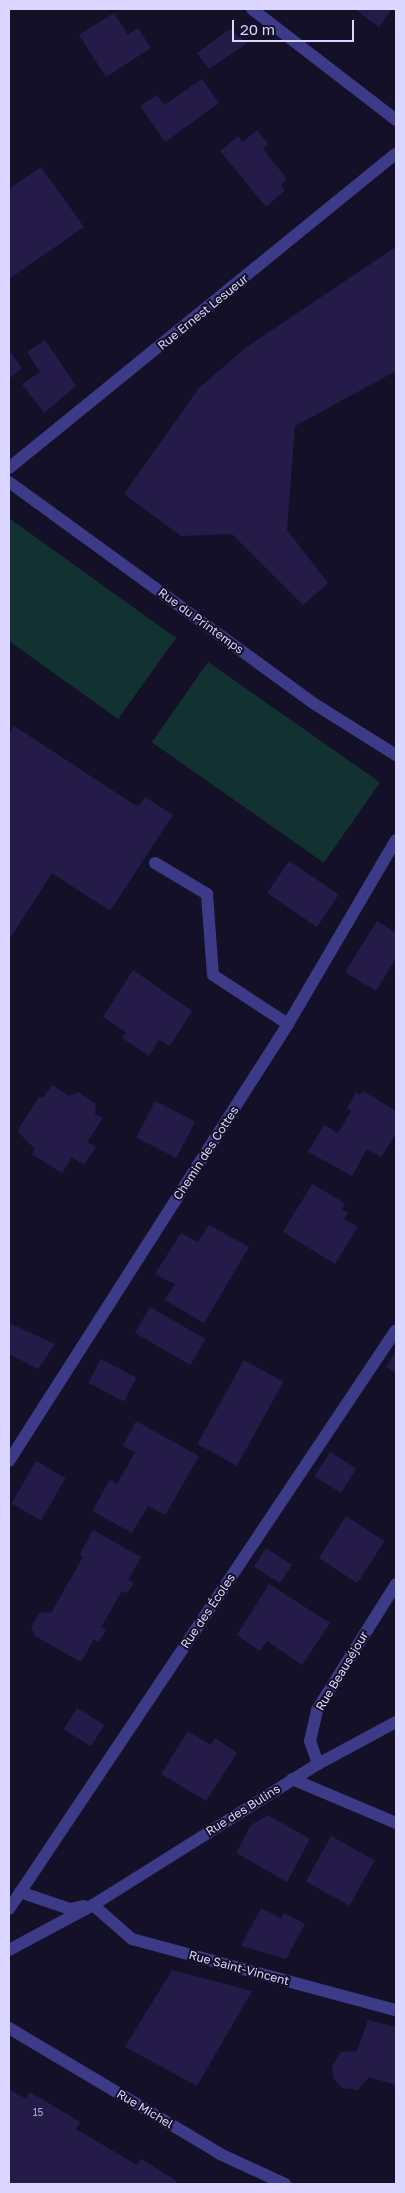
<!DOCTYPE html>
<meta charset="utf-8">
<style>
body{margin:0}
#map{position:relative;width:405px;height:2193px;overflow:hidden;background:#141028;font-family:"Golos Text",sans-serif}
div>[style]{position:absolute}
.green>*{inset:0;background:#123231;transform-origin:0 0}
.building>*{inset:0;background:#251b49;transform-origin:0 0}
.minor>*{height:12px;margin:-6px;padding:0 6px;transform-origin:6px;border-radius:6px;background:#3d3a87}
span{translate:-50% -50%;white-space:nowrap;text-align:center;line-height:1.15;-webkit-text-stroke:4px #141028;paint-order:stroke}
.number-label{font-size:10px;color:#aea7d2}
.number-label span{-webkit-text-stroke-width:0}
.street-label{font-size:12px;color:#dbd6ff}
.frame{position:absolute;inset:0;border:10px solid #dbd6ff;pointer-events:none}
.scale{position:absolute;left:232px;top:20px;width:122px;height:22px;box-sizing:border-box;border:2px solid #dbd6ff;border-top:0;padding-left:6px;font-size:15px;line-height:18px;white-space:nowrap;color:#dbd6ff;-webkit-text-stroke:4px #141028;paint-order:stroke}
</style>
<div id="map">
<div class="green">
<div style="clip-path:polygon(9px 518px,176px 638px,118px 719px,9px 641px)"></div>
<div style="left:208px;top:662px;width:210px;height:98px;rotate:35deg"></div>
</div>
<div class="building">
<div style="clip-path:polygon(354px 9px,392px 9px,379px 27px)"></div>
<div style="clip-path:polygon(114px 13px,128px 35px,138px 28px,151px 48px,106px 77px,79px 35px)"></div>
<div style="clip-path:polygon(230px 29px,247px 43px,209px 69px,197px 53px)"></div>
<div style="clip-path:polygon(202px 79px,219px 103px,165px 142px,140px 106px,157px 95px,164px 105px)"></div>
<div style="clip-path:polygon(257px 130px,268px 144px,263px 149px,287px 179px,281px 185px,285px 190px,266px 207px,220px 151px,238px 136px,243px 142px)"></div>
<div style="clip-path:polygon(41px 167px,84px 227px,9px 279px,9px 189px)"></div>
<div style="clip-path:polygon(396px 247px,396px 371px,295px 426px,287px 530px,328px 583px,303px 605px,232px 534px,181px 536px,124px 494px,199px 388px,248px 346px)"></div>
<div style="clip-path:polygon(45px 340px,76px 386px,44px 413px,22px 384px,40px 372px,27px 352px)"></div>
<div style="clip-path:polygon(9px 350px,22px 368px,9px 379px)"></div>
<div style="clip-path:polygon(14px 726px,138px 807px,145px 797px,173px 815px,110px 911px,52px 873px,9px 940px,9px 734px)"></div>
<div style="left:289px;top:861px;width:60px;height:39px;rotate:34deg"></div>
<div style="clip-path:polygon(377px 921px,396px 933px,396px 958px,376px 991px,345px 972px)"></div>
<div style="clip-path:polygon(133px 970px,192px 1011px,170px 1046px,159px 1040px,149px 1056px,122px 1038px,126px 1032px,103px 1017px)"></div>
<div style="clip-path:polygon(52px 1085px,69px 1096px,78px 1092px,96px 1104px,95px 1114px,103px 1118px,87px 1142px,96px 1147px,84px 1165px,72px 1157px,62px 1173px,32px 1154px,35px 1149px,17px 1131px,39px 1097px,43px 1098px)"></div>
<div style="clip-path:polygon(363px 1091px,396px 1111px,396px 1133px,381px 1157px,367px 1149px,352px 1176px,308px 1152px,324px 1125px,338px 1133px,351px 1111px,347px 1108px,356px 1092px,360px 1095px)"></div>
<div style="left:155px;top:1101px;width:45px;height:41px;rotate:27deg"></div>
<div style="clip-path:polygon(312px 1184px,345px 1203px,342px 1209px,348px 1213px,344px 1219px,358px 1227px,335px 1264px,283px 1232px)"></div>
<div style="clip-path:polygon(209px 1225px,249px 1247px,204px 1323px,165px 1300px,175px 1284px,155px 1274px,181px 1233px,198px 1242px)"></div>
<div style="left:150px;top:1307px;width:64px;height:30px;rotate:30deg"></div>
<div style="clip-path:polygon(9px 1323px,55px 1344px,38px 1369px,9px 1354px)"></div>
<div style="clip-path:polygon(396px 1351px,396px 1373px,386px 1367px)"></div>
<div style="left:101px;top:1359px;width:40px;height:27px;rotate:28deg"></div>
<div style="left:244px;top:1360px;width:45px;height:96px;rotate:29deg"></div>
<div style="clip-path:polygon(136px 1421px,199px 1456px,165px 1515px,148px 1506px,132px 1533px,92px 1511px,110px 1480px,117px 1484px,135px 1452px,123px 1446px)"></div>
<div style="left:330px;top:1452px;width:31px;height:29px;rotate:32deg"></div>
<div style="left:36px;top:1461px;width:34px;height:49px;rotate:30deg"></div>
<div style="left:346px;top:1516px;width:46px;height:50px;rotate:33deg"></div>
<div style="clip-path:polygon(93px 1530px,141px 1557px,128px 1580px,134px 1583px,127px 1593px,122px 1591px,101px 1627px,106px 1630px,99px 1642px,94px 1639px,81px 1662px,35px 1636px,31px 1627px,40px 1612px,51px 1613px,83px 1557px,80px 1554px)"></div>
<div style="left:266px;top:1548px;width:31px;height:22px;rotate:33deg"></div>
<div style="clip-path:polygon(269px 1584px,330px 1623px,302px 1665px,267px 1641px,260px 1651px,237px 1635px)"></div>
<div style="left:77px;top:1708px;width:32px;height:25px;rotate:32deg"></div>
<div style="clip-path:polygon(188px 1731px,211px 1745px,215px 1738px,237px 1753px,206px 1801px,161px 1774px)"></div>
<div style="clip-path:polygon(268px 1815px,310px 1839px,287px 1882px,236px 1853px,251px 1825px)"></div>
<div style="left:331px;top:1836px;width:50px;height:52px;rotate:29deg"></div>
<div style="clip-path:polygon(261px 1908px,281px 1918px,284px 1913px,305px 1924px,286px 1959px,241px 1946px)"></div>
<div style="clip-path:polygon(172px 1970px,252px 1991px,197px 2086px,125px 2047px)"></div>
<div style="clip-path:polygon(368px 2020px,396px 2027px,396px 2085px,369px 2077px,358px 2090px,342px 2088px,333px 2078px,332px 2066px,341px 2052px,357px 2051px)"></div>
<div style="clip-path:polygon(9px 2089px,26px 2099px,30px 2092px,80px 2122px,76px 2129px,137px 2165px,141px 2159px,177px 2181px,175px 2184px,9px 2184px)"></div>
</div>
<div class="minor">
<div style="left:252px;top:9px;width:182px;rotate:37.6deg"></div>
<div style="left:9px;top:468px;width:498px;rotate:-39.1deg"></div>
<div style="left:9px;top:482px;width:376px;rotate:36deg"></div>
<div style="left:313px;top:703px;width:98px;rotate:32.1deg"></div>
<div style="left:155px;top:863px;width:61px;rotate:30.8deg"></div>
<div style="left:207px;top:894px;width:81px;rotate:85.8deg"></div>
<div style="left:213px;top:975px;width:90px;rotate:33.2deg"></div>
<div style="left:9px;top:1461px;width:518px;rotate:-57.44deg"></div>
<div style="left:288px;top:1024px;width:213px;rotate:-59.6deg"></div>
<div style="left:318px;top:1764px;width:24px;rotate:-109deg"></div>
<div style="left:310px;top:1741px;width:32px;rotate:-77deg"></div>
<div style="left:317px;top:1710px;width:149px;rotate:-57.9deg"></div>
<div style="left:292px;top:1779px;width:113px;rotate:22.9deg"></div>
<div style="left:20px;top:1892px;width:53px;rotate:18.8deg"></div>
<div style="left:70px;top:1909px;width:14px;rotate:-12deg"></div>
<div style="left:93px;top:1905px;width:52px;rotate:41.1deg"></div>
<div style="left:132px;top:1939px;width:273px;rotate:15.1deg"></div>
<div style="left:9px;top:1909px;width:696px;rotate:-56.24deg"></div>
<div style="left:9px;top:1950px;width:95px;rotate:-28.2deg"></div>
<div style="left:93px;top:1905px;width:266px;rotate:-32.1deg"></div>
<div style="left:318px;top:1764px;width:89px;rotate:-28.3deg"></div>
<div style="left:9px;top:2028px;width:246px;rotate:30.8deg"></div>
<div style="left:220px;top:2154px;width:72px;rotate:24.8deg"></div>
</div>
<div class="number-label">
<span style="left:38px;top:2113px">15</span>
</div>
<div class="street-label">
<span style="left:203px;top:312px;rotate:-39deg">Rue Ernest Lesueur</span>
<span style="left:201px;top:621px;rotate:36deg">Rue du Printemps</span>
<span style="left:206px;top:1153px;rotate:-57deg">Chemin des Cottes</span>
<span style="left:208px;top:1611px;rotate:-56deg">Rue des Écoles</span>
<span style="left:342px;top:1671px;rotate:-59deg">Rue Beauséjour</span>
<span style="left:243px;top:1810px;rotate:-32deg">Rue des Bulins</span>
<span style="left:239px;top:1968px;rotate:15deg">Rue Saint-Vincent</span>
<span style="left:145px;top:2109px;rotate:31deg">Rue Michel</span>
</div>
<div class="frame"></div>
<div class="scale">20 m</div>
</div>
